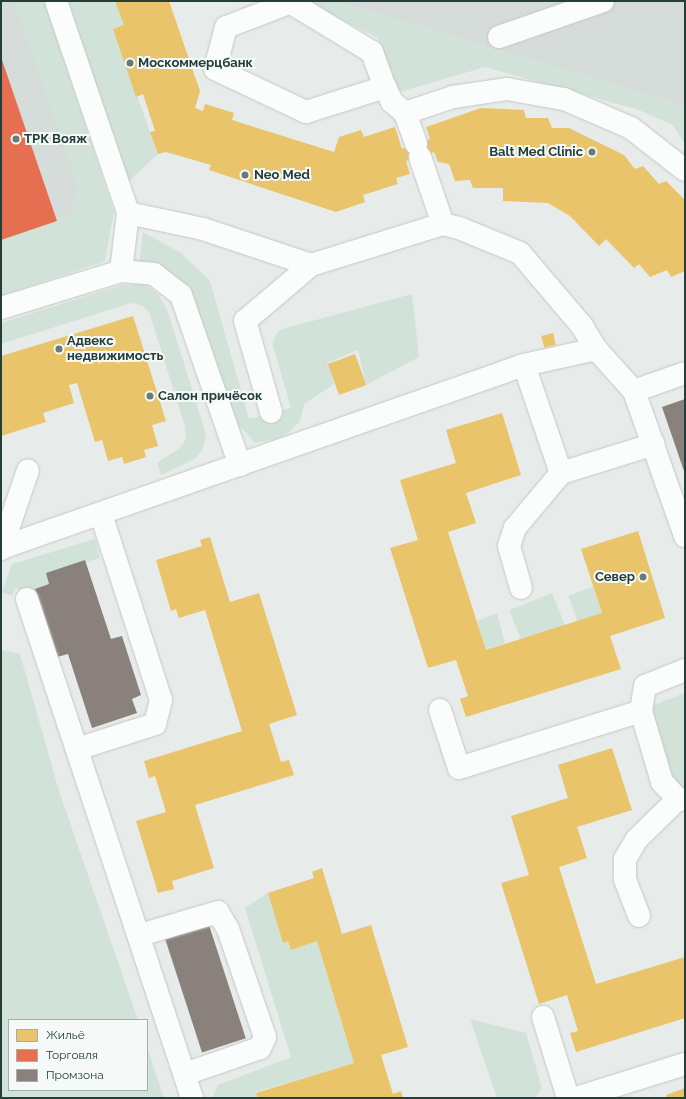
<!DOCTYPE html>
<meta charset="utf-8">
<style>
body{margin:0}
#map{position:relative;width:686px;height:1099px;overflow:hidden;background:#e7ebe9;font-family:Raleway,sans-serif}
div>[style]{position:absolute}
.built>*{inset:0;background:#d5dcda}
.green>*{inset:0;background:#d1e3d8;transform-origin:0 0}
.homes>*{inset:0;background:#e9c46a;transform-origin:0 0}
.shops>*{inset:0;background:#e76f51}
.industry>*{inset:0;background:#8a817c;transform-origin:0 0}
.roads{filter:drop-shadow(0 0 1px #c4c8c7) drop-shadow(0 0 1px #c4c8c7)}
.minor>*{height:22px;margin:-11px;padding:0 11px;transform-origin:11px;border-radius:11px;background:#fbfcfc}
.dots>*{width:11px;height:11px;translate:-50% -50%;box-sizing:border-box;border:2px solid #f5faf8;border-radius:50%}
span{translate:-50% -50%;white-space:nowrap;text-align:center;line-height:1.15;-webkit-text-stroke:4px #f5faf8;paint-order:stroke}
.poi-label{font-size:13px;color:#253e3a;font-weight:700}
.left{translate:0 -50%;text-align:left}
.right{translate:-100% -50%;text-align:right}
.frame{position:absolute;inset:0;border:2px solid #253e3a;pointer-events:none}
.legend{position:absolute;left:8px;top:1019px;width:140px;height:72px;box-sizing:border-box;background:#f5faf8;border:1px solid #a2afac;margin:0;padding:5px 7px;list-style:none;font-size:12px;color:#253e3a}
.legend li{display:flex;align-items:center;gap:8px;height:20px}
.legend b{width:20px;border:1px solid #a2afac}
</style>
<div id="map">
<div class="built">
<div style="clip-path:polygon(1px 1px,34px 1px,101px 189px,1px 293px)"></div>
<div style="clip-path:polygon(347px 1px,685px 1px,685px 106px,348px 5px)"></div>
</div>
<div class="green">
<div style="clip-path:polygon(14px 1px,44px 1px,114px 212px,105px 261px,1px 296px,1px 240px,71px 214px,78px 186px)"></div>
<div style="clip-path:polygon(64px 1px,115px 1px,124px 25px,113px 29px,158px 154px,129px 181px)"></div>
<div style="clip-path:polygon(304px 1px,347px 1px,348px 5px,685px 106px,685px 144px,673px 125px,639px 110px,485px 67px,396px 93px,378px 38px)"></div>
<div style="clip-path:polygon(143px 232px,181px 253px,210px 281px,249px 419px,291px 408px,272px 343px,279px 330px,412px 294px,419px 357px,366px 385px,358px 350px,327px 363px,334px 384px,304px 404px,300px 421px,289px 432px,277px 439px,255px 443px,243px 429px,233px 426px,186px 288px,139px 264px)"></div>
<div style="clip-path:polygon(145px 284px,158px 294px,167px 309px,206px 434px,203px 449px,195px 459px,161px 475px,157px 463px,181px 447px,186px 438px,185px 426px,149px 312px,141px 305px,131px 303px,1px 344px,1px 323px,122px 285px)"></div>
<div style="clip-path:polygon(95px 539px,100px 558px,46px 573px,49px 584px,35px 589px,27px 592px,16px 588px,12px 596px,2px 592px,12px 564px)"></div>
<div style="left:593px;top:587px;width:28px;height:26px;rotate:71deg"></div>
<div style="left:552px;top:593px;width:35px;height:46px;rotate:68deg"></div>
<div style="clip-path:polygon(497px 613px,505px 643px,486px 650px,477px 621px)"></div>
<div style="clip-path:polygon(1px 650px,20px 654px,59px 791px,138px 1020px,9px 1020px,9px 1090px,147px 1090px,147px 1047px,164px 1098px,1px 1098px)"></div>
<div style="clip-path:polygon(685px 693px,684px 720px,685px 789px,671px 777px,651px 706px)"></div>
<div style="clip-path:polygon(268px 893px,283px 942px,288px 941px,291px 949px,317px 941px,354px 1063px,256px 1092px,258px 1098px,212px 1098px,218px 1085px,291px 1057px,245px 908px)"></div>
<div style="clip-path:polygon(470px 1019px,526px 1033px,542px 1088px,535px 1098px,497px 1098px)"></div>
</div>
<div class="homes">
<div style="clip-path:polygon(115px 1px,169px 1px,200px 91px,195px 108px,203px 111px,205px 104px,234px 113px,232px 120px,334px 152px,339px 137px,361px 130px,364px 137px,395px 127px,402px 149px,430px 139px,426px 127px,481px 108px,524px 110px,526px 118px,548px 118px,552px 128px,569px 128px,624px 155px,635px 169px,643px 166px,659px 184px,666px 181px,685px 200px,685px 271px,671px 277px,667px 270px,650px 277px,639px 264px,634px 268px,606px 239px,599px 246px,570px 216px,548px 203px,503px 201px,503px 188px,473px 188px,470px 180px,455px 181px,449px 164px,438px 162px,434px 152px,406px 161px,410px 174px,396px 178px,398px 184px,363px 195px,365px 202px,336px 212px,209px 170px,211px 165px,166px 152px,158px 154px,150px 132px,155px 131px,143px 94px,136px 97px,113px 29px,124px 25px)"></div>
<div style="clip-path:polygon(133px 316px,166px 421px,152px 425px,158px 446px,144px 450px,146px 457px,124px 464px,122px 457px,108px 461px,102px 440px,95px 442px,77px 383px,69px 385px,74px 403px,43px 413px,46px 422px,1px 436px,1px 356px)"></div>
<div style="left:553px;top:333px;width:12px;height:12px;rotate:76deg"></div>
<div style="left:355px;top:354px;width:33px;height:29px;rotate:70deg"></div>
<div style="clip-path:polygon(502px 413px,521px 475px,466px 493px,476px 523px,448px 532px,486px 650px,602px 613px,581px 549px,638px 531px,665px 618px,610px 636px,621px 669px,466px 717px,460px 699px,468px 696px,456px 660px,428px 668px,390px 548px,418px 540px,400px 480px,456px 463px,446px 430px)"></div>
<div style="clip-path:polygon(210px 537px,230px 602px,259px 593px,297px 715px,269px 724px,281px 762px,289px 760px,294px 775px,195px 805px,214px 868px,172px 881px,174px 889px,158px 893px,136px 821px,166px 812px,155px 776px,149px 778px,144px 761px,242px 731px,205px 610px,179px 618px,176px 609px,171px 611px,156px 560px,202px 546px,200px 540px)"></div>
<div style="clip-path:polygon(612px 748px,632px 810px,577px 827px,587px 858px,559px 867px,596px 984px,685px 957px,685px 1018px,576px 1052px,570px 1033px,578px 1031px,567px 995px,539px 1004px,501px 883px,529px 875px,511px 816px,568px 798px,558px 765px)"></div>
<div style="clip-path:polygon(322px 868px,342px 934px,371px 925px,408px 1047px,381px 1055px,393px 1094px,401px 1091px,403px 1098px,258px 1098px,256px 1093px,354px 1063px,317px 941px,291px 950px,288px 941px,283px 943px,268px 893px,314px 878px,312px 872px)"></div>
<div style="clip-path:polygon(685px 1088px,685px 1098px,667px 1098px,666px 1095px)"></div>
</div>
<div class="shops">
<div style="clip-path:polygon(1px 57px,57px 221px,1px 240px)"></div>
</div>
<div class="industry">
<div style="clip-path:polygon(685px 399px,685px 474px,662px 407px)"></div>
<div style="clip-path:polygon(85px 560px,111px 639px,122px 636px,141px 695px,132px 699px,137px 713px,92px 728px,68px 654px,57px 657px,35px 589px,49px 584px,46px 573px)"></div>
<div style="left:209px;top:925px;width:119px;height:46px;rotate:72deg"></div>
</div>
<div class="roads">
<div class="minor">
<div style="left:56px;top:1px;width:224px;rotate:71.2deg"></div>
<div style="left:128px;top:213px;width:58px;rotate:96.9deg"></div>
<div style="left:288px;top:1px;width:98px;rotate:31.3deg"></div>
<div style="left:372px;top:52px;width:37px;rotate:70deg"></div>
<div style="left:385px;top:87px;width:17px;rotate:65deg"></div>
<div style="left:392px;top:102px;width:17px;rotate:40deg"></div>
<div style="left:405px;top:113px;width:33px;rotate:70deg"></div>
<div style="left:289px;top:3px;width:67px;rotate:159.1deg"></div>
<div style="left:226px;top:27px;width:43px;rotate:104.7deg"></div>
<div style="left:215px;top:69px;width:101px;rotate:25.3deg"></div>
<div style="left:306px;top:112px;width:83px;rotate:-17.6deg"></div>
<div style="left:499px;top:37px;width:110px;rotate:-19.1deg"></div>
<div style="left:405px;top:113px;width:51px;rotate:-18.4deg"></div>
<div style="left:453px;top:97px;width:55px;rotate:-8.4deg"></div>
<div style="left:507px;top:89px;width:58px;rotate:10deg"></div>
<div style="left:564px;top:99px;width:73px;rotate:23.4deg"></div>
<div style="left:631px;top:128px;width:68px;rotate:37.9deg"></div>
<div style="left:420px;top:157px;width:71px;rotate:71.1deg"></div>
<div style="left:128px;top:213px;width:77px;rotate:12deg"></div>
<div style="left:203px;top:229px;width:114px;rotate:18.4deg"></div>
<div style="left:311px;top:265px;width:138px;rotate:-17.3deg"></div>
<div style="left:443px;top:224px;width:16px;rotate:14deg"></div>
<div style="left:459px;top:228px;width:66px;rotate:22.3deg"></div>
<div style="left:520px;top:253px;width:96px;rotate:49.7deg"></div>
<div style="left:582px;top:326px;width:27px;rotate:59deg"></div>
<div style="left:1px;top:308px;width:126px;rotate:-17.1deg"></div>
<div style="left:121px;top:271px;width:33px;rotate:5deg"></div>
<div style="left:154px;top:274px;width:34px;rotate:38deg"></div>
<div style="left:181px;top:295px;width:180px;rotate:70.9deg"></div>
<div style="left:524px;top:365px;width:114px;rotate:71.1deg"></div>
<div style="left:634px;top:391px;width:54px;rotate:-19.4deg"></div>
<div style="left:271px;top:412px;width:95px;rotate:-105.9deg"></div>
<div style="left:245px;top:321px;width:87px;rotate:-40.3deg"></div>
<div style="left:1px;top:548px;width:554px;rotate:-19.29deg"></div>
<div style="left:524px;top:365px;width:74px;rotate:-12.5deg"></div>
<div style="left:596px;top:349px;width:57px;rotate:47.9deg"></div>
<div style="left:634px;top:391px;width:154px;rotate:70.6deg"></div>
<div style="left:1px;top:549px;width:83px;rotate:-71.1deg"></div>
<div style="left:521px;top:588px;width:44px;rotate:-105.9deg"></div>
<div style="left:509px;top:546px;width:19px;rotate:-72deg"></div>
<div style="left:515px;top:528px;width:72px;rotate:-50.1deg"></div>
<div style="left:561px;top:473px;width:97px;rotate:-17.3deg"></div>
<div style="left:27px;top:599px;width:526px;rotate:71.7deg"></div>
<div style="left:685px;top:670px;width:43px;rotate:158.2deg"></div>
<div style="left:645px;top:686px;width:25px;rotate:99deg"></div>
<div style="left:641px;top:711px;width:74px;rotate:73.5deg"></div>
<div style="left:662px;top:782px;width:23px;rotate:47deg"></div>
<div style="left:678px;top:799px;width:7px;rotate:8deg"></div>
<div style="left:440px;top:710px;width:61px;rotate:71.9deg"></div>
<div style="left:459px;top:768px;width:191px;rotate:-17.4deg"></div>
<div style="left:77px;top:749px;width:82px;rotate:-17.8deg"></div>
<div style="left:155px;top:724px;width:25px;rotate:-76deg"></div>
<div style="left:161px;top:700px;width:195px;rotate:-107.9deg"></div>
<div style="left:639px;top:916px;width:40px;rotate:-111deg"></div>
<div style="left:625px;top:879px;width:20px;rotate:-90deg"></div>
<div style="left:625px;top:859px;width:23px;rotate:-59deg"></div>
<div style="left:637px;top:839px;width:57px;rotate:-44.3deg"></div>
<div style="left:140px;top:935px;width:81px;rotate:-16.4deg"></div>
<div style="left:218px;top:912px;width:20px;rotate:60deg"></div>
<div style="left:228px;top:929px;width:114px;rotate:71.1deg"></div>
<div style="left:265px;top:1037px;width:12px;rotate:114deg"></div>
<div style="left:260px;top:1048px;width:79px;rotate:160.9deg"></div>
<div style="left:543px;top:1017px;width:85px;rotate:72.8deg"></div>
<div style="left:576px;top:1098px;width:114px;rotate:-17.3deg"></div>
</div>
</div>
<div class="dots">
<div style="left:130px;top:63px;background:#697b77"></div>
<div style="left:16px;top:139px;background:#697b77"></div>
<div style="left:592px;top:152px;background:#697b77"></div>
<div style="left:245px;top:175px;background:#697b77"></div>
<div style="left:59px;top:349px;background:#697b77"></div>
<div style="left:150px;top:396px;background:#697b77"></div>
<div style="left:643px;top:577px;background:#697b77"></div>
</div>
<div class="poi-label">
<span class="left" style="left:138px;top:63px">Москоммерцбанк</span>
<span class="left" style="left:24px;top:139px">ТРК Вояж</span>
<span class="right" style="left:583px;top:152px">Balt Med Clinic</span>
<span class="left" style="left:254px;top:175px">Neo Med</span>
<span class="left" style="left:67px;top:349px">Адвекс<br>недвижимость</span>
<span class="left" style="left:158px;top:396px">Салон причёсок</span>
<span class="right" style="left:635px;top:577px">Север</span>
</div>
<div class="frame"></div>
<ul class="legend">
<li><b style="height:11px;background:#e9c46a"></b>Жильё</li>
<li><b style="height:11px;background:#e76f51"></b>Торговля</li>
<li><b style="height:11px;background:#8a817c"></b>Промзона</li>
</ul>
</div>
